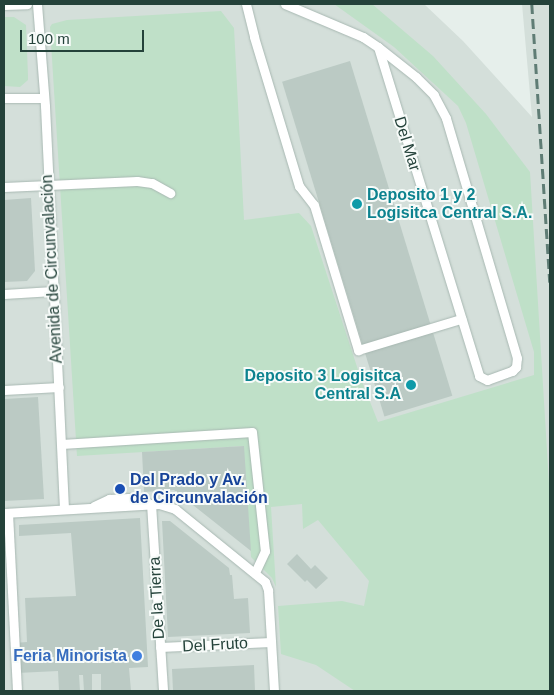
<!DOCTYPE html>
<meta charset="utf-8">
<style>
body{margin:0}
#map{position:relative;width:554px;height:695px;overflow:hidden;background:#e6efeb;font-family:Helvetica,sans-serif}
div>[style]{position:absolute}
.built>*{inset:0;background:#d4dfda}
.green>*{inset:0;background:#bfe0c8}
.building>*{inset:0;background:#bbcac4;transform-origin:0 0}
.roads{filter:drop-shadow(0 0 1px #a8b8b2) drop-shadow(0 0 1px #a8b8b2)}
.minor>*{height:9px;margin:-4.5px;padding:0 4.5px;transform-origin:4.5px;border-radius:4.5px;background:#fff}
.rail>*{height:2.5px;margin-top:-1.25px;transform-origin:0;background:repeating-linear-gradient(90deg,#5f7d75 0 10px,transparent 0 15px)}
.dots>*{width:14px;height:14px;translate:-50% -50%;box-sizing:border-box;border:2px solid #f7fbf9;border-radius:50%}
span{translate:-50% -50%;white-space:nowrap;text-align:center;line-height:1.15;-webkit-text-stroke:4px #f7fbf9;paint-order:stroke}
.street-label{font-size:16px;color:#24423a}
.culture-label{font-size:16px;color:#0d838f;font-weight:700}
.left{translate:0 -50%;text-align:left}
.right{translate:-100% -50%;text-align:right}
.transit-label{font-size:16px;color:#164399;font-weight:700}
.shop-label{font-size:16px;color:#366cbe;font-weight:700}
.frame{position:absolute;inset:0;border:5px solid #24423a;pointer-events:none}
.scale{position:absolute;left:20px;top:30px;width:124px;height:22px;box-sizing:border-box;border:2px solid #24423a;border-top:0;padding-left:6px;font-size:15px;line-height:18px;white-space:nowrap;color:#24423a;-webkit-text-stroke:4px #f7fbf9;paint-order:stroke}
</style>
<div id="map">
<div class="built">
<div style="clip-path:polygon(4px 4px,424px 4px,463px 41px,532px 117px,522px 4px,550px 4px,550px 691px,4px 691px)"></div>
</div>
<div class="green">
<div style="clip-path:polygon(334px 4px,372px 4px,433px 56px,486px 114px,530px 172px,550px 500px,550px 691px,355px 691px,316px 665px,281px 654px,278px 606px,342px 601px,364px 606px,369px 581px,318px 520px,303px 529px,302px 504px,271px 507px,276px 587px,272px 578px,251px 557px,243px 446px,77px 456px,50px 27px,52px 24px,67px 20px,221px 11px,234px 28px,244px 220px,299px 213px,311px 226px,361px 379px,378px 422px,534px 375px,534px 352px,466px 123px,458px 106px,394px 47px)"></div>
<div style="clip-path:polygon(4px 17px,14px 17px,26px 25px,28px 76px,28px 80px,20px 87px,4px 86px)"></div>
</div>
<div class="building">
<div style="left:350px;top:61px;width:350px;height:71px;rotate:73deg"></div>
<div style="clip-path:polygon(31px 198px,35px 271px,27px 281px,4px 282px,4px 200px)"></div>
<div style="clip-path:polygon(38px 397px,44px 499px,4px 501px,4px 399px)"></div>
<div style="clip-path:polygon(244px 446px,251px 551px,174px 490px,144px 492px,142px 452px)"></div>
<div style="clip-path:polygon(140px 518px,148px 667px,129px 668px,131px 691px,101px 691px,101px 674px,92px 674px,92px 691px,84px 691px,83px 675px,79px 675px,80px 691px,59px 691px,58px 671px,17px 673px,15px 643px,27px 642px,25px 598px,76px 596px,71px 533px,19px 536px,19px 525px)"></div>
<div style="clip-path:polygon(162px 521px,170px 521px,229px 568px,230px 575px,232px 575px,234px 599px,248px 598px,250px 633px,168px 637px)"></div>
<div style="clip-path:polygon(297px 554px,311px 569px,315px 565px,328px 578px,316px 589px,307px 580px,305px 582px,287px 564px)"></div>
<div style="clip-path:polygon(254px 665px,255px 691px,173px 691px,172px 669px)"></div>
</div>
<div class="roads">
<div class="minor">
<div style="left:37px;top:4px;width:102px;rotate:85.5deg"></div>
<div style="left:45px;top:106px;width:403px;rotate:87.3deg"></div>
<div style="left:246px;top:4px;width:34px;rotate:76deg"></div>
<div style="left:254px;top:37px;width:156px;rotate:73.2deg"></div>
<div style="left:299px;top:186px;width:24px;rotate:52deg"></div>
<div style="left:314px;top:205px;width:152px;rotate:73.1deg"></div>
<div style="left:358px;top:350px;width:108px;rotate:-16.8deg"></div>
<div style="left:285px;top:4px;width:85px;rotate:22.9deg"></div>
<div style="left:363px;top:37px;width:18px;rotate:34deg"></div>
<div style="left:378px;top:47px;width:344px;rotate:72.9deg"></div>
<div style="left:479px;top:376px;width:9px;rotate:27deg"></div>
<div style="left:487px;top:380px;width:27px;rotate:-20deg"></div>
<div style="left:512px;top:371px;width:6px;rotate:-45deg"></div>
<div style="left:516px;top:367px;width:9px;rotate:-84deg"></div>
<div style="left:517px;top:358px;width:250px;rotate:-106.5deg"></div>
<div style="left:446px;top:118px;width:26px;rotate:-118deg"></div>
<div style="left:434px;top:95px;width:25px;rotate:-135deg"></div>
<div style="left:416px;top:77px;width:48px;rotate:-141.7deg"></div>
<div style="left:4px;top:5px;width:23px;rotate:-2deg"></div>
<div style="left:4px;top:98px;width:40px"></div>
<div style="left:4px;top:187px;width:133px;rotate:-2.6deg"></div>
<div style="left:137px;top:181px;width:15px;rotate:8deg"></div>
<div style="left:152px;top:183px;width:21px;rotate:29deg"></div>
<div style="left:4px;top:294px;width:49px;rotate:-3.5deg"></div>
<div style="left:4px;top:390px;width:55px;rotate:-3.1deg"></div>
<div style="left:62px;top:444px;width:190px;rotate:-3.6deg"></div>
<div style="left:252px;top:432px;width:120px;rotate:83.8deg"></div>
<div style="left:265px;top:551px;width:23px;rotate:115deg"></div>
<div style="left:151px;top:504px;width:187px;rotate:86.3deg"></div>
<div style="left:94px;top:506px;width:17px;rotate:-25deg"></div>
<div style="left:109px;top:499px;width:20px;rotate:-3deg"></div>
<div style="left:129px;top:498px;width:13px;rotate:32deg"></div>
<div style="left:4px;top:513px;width:155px;rotate:-3.3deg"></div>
<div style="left:159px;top:504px;width:17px;rotate:17deg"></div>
<div style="left:175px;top:509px;width:116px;rotate:39deg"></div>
<div style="left:265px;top:582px;width:9px;rotate:69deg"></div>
<div style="left:268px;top:590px;width:101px;rotate:86.6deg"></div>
<div style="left:8px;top:513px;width:178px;rotate:87.1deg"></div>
<div style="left:160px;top:647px;width:111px;rotate:-2.6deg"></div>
</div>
</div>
<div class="rail">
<div style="left:532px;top:4px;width:279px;rotate:86.3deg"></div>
</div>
<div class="dots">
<div style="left:357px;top:204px;background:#0f9aa8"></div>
<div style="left:411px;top:385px;background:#0f9aa8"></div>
<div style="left:120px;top:489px;background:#1a4fb4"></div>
<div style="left:137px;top:656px;background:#3f7fe0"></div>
</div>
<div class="street-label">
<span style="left:407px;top:144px;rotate:73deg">Del Mar</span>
<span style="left:52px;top:269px;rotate:-93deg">Avenida de Circunvalación</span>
<span style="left:157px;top:598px;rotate:-93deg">De la Tierra</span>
<span style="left:215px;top:645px;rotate:-3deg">Del Fruto</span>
</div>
<div class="culture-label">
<span class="left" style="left:367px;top:204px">Deposito 1 y 2<br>Logisitca Central S.A.</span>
<span class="right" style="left:401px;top:385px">Deposito 3 Logisitca<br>Central S.A</span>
</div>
<div class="transit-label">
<span class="left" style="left:130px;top:489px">Del Prado y Av.<br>de Circunvalación</span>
</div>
<div class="shop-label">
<span class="right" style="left:127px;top:656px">Feria Minorista</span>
</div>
<div class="frame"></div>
<div class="scale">100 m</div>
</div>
